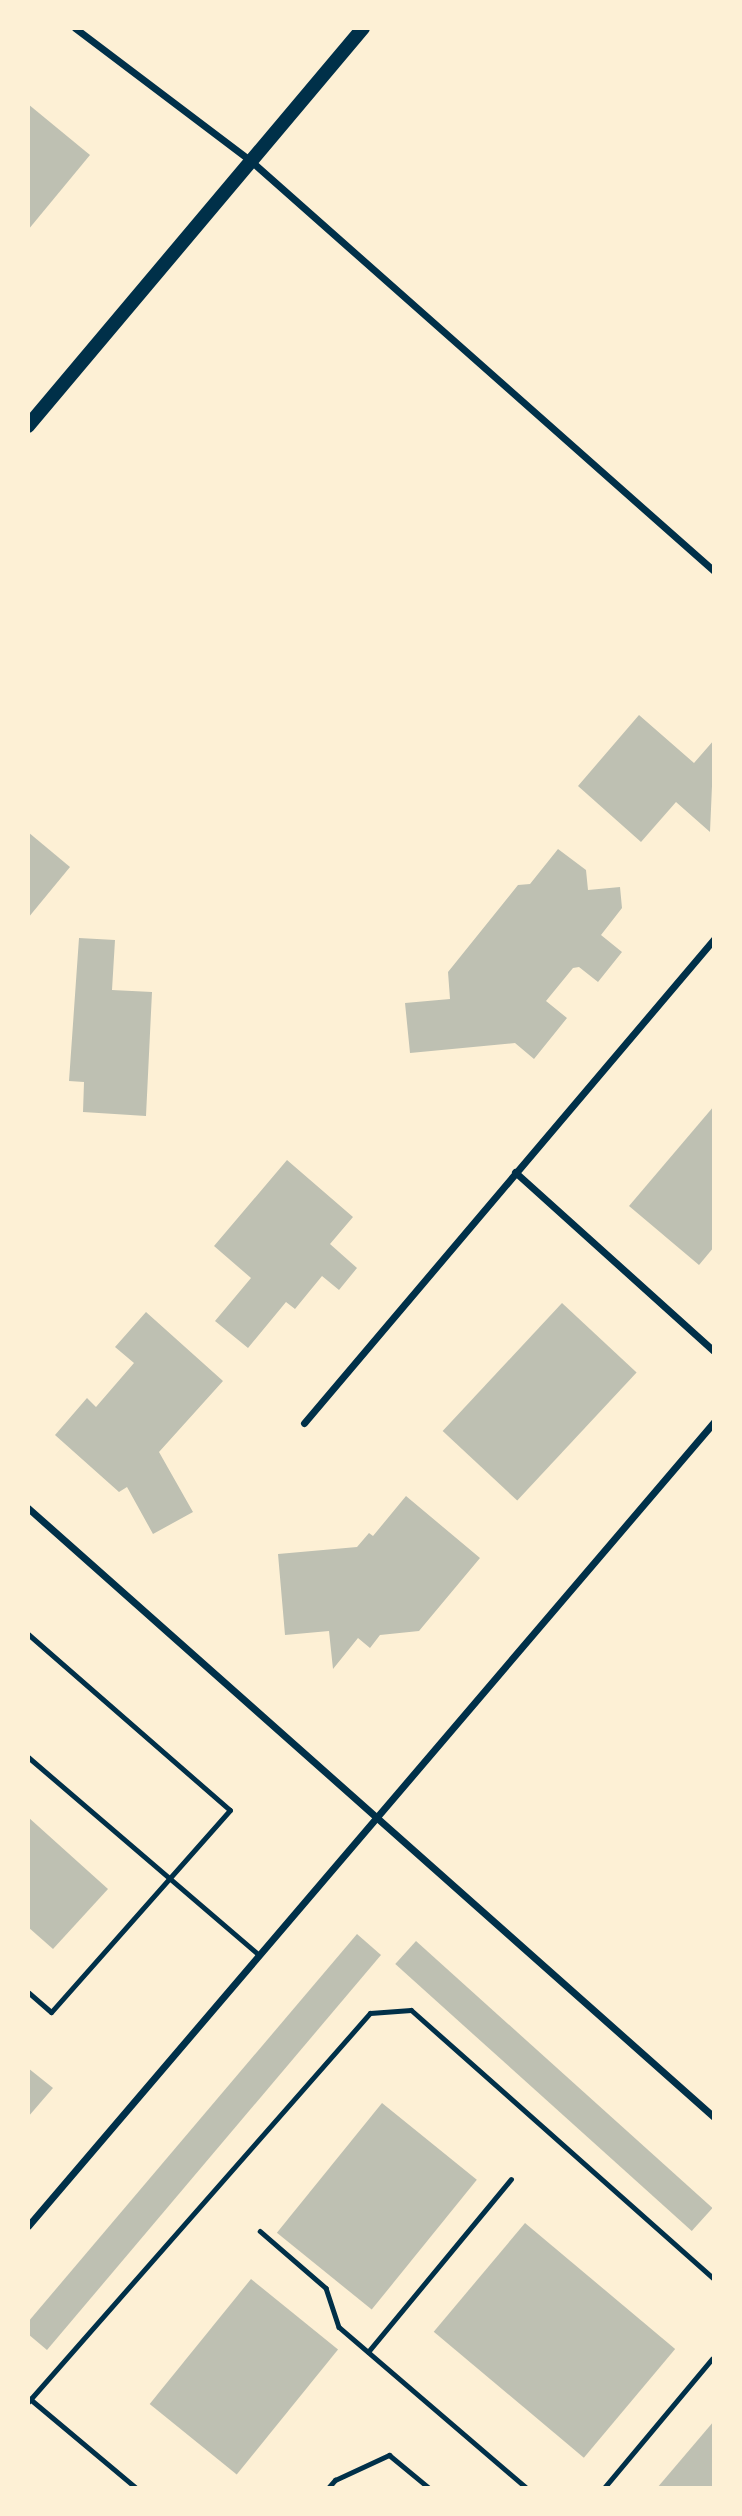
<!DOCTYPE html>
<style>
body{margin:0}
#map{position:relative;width:742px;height:2516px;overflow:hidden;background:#fdf0d5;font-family:Helvetica,sans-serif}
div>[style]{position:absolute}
.building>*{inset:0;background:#bec0b2;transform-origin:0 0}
.path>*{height:4.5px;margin:-2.25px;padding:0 2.25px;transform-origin:2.25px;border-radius:2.25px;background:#003049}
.service>*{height:5px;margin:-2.5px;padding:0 2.5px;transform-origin:2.5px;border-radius:2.5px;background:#003049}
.minor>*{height:7px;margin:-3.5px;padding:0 3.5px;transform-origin:3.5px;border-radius:3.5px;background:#003049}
.secondary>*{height:14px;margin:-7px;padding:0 7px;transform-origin:7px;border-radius:7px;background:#003049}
span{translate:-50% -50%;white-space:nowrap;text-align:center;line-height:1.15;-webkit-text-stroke:7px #fdf0d5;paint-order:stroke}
.frame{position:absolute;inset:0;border:30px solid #fdf0d5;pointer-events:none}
</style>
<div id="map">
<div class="building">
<div style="clip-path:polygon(28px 104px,90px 155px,28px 230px)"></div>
<div style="clip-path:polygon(639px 715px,694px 763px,714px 740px,710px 832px,676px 802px,641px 842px,578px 786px)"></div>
<div style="clip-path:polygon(28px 832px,70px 867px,28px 918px)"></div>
<div style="clip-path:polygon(558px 849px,586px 870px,588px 890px,620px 887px,622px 908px,601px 935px,622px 952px,598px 982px,579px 967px,573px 968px,546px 1001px,567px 1018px,534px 1059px,515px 1043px,410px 1053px,405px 1003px,450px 999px,448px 972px,518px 885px,530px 884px)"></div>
<div style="clip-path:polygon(79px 938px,115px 940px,112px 990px,152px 992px,146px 1116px,83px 1112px,84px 1082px,69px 1081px)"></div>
<div style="clip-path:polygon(714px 1106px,714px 1247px,699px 1265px,629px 1206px)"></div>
<div style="clip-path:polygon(287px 1160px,353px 1217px,330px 1244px,357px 1268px,339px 1290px,322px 1276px,295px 1309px,286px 1302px,248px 1348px,215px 1321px,251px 1278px,214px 1246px)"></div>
<div style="left:562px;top:1303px;width:102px;height:175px;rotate:43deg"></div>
<div style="clip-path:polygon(146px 1312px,223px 1381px,159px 1452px,193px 1512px,153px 1534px,127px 1487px,119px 1492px,55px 1435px,87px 1398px,96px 1407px,134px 1363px,115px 1347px)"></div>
<div style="clip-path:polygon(406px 1496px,480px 1558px,419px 1631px,380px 1635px,370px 1648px,358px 1638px,333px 1669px,329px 1631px,285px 1635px,278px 1554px,357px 1547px,369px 1533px,373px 1536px)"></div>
<div style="clip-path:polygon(28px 1817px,108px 1889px,53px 1949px,28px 1927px)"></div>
<div style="clip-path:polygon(357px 1934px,381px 1955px,47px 2350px,28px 2334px,28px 2322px)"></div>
<div style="left:416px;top:1941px;width:399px;height:31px;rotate:42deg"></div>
<div style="clip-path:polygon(28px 2068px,53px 2088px,28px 2117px)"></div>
<div style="left:382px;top:2103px;width:122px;height:167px;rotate:39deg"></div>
<div style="left:525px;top:2223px;width:196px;height:142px;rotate:40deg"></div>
<div style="left:251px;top:2279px;width:112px;height:161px;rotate:39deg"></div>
<div style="clip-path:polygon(714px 2421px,714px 2488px,657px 2488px)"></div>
</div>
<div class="path">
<div style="left:260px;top:2231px;width:87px;rotate:40.8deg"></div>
<div style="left:326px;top:2288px;width:41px;rotate:71.6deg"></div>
<div style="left:339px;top:2327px;width:248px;rotate:40.6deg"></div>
<div style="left:368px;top:2352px;width:224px;rotate:-50.4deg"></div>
<div style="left:604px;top:2488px;width:168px;rotate:-50.1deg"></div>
</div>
<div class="service">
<div style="left:28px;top:1634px;width:268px;rotate:41.1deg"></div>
<div style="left:230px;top:1810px;width:270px;rotate:131.5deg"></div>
<div style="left:51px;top:2012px;width:30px;rotate:-139deg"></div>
<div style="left:28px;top:1757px;width:304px;rotate:40.6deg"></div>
<div style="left:30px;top:2399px;width:138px;rotate:40deg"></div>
<div style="left:28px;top:2402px;width:518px;rotate:-48.68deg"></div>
<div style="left:370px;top:2013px;width:41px;rotate:-4.2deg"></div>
<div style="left:411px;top:2010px;width:405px;rotate:41.6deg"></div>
<div style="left:328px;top:2488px;width:11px;rotate:-49deg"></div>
<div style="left:335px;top:2480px;width:60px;rotate:-24.8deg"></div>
<div style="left:389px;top:2455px;width:52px;rotate:39.5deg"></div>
</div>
<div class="minor">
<div style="left:75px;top:28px;width:221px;rotate:37.1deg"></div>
<div style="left:251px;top:161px;width:618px;rotate:41.53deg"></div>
<div style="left:515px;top:1172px;width:268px;rotate:42deg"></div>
<div style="left:304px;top:1423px;width:634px;rotate:-49.73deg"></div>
<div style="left:28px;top:1508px;width:917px;rotate:41.6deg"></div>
<div style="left:28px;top:2226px;width:1057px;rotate:-49.53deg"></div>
</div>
<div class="secondary">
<div style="left:28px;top:426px;width:520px;rotate:-49.91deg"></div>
</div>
<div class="frame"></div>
</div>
